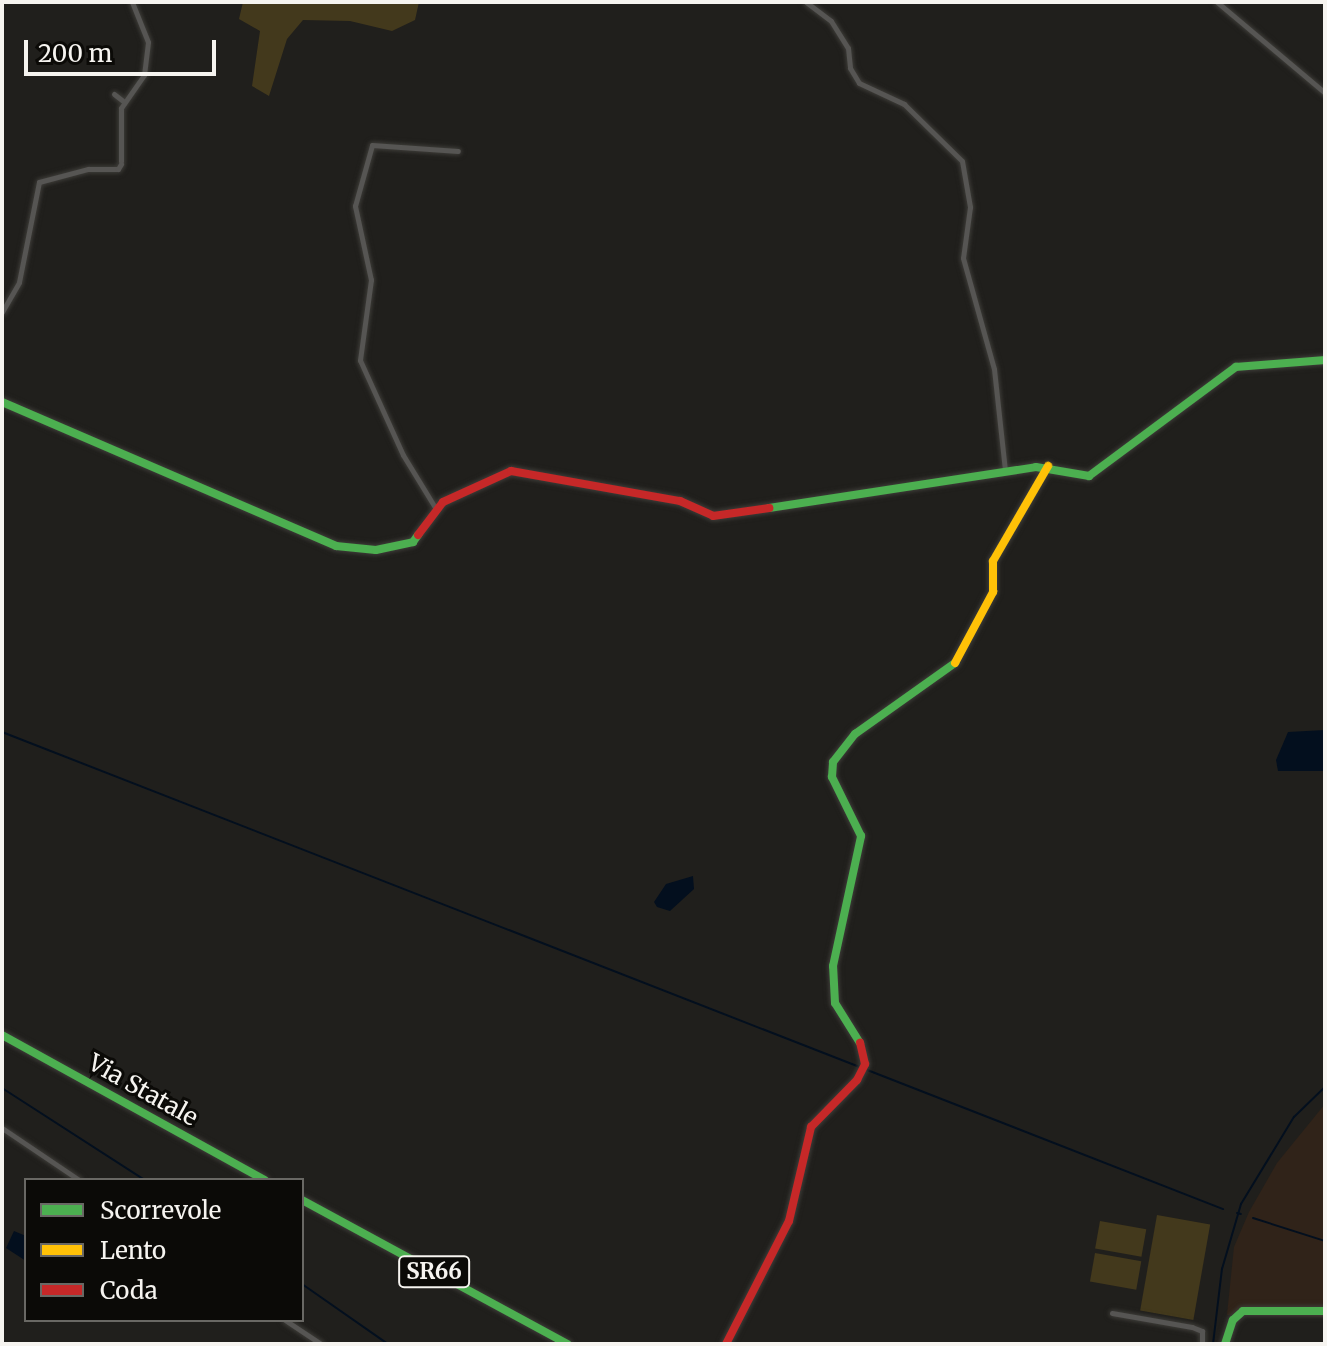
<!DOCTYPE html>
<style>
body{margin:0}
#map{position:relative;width:1327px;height:1346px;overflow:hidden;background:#201f1c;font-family:Merriweather,serif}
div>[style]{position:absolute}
.industrial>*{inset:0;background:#302319}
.green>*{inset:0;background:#43391c;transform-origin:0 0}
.water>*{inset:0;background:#030f1e}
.stream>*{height:2px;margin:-1px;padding:0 1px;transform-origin:1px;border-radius:1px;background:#030f1e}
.roads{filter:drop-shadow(0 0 2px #3d3c38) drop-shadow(0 0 2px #3d3c38)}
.street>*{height:5px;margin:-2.5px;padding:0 2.5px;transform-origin:2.5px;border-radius:2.5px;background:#565553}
.fast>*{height:8px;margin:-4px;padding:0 4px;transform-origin:4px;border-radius:4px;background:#4caf50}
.slow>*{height:8px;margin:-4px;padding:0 4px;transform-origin:4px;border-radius:4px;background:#ffc107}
.jam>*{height:8px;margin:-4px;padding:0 4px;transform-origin:4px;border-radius:4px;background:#c62828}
span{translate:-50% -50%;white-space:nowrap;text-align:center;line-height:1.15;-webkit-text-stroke:6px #0b0a07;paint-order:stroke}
.shield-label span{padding:2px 6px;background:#0b0a07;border:2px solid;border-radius:6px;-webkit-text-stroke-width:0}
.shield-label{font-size:22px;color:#f6f4f0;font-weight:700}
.street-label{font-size:24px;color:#f6f4f0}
.frame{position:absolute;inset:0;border:4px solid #f6f4f0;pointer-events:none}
.legend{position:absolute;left:24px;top:1178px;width:280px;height:144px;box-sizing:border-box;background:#0b0a07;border:2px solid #696864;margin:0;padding:10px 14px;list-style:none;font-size:24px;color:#f6f4f0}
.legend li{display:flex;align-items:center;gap:16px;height:40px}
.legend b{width:40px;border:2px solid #696864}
.scale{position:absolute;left:24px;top:40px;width:192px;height:36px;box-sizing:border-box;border:4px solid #f6f4f0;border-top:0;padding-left:10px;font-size:24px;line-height:28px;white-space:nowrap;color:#f6f4f0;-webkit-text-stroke:6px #0b0a07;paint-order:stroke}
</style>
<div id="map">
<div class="industrial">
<div style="clip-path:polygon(1325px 1104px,1325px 1317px,1227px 1315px,1234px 1247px,1249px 1212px,1277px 1163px)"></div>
</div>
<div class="green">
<div style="clip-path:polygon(243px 2px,419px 2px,415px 20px,392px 31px,350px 21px,303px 20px,287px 39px,269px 96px,252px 86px,260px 31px,239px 19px)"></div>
<div style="left:1157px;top:1215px;width:54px;height:97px;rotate:10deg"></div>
<div style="left:1100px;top:1221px;width:47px;height:28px;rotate:10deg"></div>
<div style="left:1095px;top:1253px;width:47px;height:29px;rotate:10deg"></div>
</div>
<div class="water">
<div style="clip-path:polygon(1325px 730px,1325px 771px,1278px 771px,1276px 760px,1288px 732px)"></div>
<div style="clip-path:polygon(693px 876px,694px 889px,670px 911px,657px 907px,654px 902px,666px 884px)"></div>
<div style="clip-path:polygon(14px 1231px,26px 1236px,26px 1261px,6px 1248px)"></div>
</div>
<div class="stream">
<div style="left:2px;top:732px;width:1311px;rotate:21.34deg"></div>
<div style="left:2px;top:1088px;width:170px;rotate:32.8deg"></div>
<div style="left:1237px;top:1213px;width:4px;rotate:14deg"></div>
<div style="left:1253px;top:1218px;width:76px;rotate:17.7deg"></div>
<div style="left:302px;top:1284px;width:105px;rotate:34.9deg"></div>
<div style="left:1213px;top:1344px;width:76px;rotate:-83.2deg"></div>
<div style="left:1222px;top:1269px;width:68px;rotate:-73.7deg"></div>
<div style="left:1241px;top:1204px;width:102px;rotate:-58.7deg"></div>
<div style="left:1294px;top:1117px;width:43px;rotate:-44.1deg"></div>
</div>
<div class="roads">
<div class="street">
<div style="left:806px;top:2px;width:31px;rotate:37deg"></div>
<div style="left:831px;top:21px;width:32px;rotate:58deg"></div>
<div style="left:848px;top:48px;width:20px;rotate:84deg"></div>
<div style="left:850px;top:68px;width:17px;rotate:59deg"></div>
<div style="left:859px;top:83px;width:50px;rotate:25deg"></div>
<div style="left:904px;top:104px;width:81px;rotate:44.5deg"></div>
<div style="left:962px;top:161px;width:47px;rotate:80.1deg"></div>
<div style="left:970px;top:207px;width:51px;rotate:97.8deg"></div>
<div style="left:963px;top:258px;width:115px;rotate:74.4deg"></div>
<div style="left:994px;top:369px;width:103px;rotate:83.8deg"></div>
<div style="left:1217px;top:2px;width:141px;rotate:40.1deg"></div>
<div style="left:114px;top:94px;width:11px;rotate:38deg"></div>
<div style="left:121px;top:161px;width:53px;rotate:-90deg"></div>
<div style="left:121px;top:108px;width:40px;rotate:-55.1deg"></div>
<div style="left:144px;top:75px;width:33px;rotate:-83deg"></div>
<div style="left:148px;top:42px;width:43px;rotate:-111.8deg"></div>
<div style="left:2px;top:312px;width:34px;rotate:-60deg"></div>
<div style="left:19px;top:282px;width:102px;rotate:-78.7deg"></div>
<div style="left:39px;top:182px;width:51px;rotate:-14.9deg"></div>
<div style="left:88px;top:169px;width:30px"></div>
<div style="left:118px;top:169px;width:6px;rotate:-59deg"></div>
<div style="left:436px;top:509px;width:63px;rotate:-121.4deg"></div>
<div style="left:403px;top:455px;width:104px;rotate:-114.4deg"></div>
<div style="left:360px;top:360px;width:81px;rotate:-82.2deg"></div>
<div style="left:371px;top:280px;width:76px;rotate:-102.2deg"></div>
<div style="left:355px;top:206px;width:63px;rotate:-74.4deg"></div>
<div style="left:372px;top:145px;width:86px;rotate:4deg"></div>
<div style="left:2px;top:1128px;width:93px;rotate:34deg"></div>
<div style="left:1112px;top:1313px;width:81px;rotate:9.9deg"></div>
<div style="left:1192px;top:1327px;width:11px;rotate:22deg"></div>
<div style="left:1202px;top:1331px;width:13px;rotate:90deg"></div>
<div style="left:285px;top:1320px;width:43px;rotate:33.7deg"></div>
</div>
<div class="fast">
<div style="left:2px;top:402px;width:364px;rotate:23.3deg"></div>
<div style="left:336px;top:546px;width:40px;rotate:5.7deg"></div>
<div style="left:376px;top:550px;width:38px;rotate:-12deg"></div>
<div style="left:413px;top:542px;width:9px;rotate:-54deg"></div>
<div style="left:769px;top:508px;width:270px;rotate:-8.7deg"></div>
<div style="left:1036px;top:467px;width:54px;rotate:9.6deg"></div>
<div style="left:1089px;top:476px;width:183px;rotate:-36.6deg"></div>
<div style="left:1236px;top:367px;width:89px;rotate:-4.5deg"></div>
<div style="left:2px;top:1035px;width:300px;rotate:28.9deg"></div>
<div style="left:860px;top:1043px;width:47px;rotate:-122deg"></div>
<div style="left:835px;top:1003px;width:37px;rotate:-93deg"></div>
<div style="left:833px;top:966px;width:133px;rotate:-77.8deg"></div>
<div style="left:861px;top:836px;width:66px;rotate:-116.2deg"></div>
<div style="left:832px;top:777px;width:15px;rotate:-86deg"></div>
<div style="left:833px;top:762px;width:36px;rotate:-52deg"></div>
<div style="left:855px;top:734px;width:123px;rotate:-35.4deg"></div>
<div style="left:302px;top:1200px;width:302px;rotate:28.5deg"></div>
<div style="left:1225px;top:1344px;width:25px;rotate:-72deg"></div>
<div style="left:1233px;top:1320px;width:13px;rotate:-42deg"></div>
<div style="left:1243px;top:1311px;width:82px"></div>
</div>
<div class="slow">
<div style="left:955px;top:663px;width:81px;rotate:-61.8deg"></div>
<div style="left:993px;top:592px;width:31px;rotate:-90deg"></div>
<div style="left:993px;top:561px;width:110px;rotate:-59.9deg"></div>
</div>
<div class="jam">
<div style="left:418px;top:535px;width:41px;rotate:-52.9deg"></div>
<div style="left:443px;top:502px;width:75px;rotate:-24.5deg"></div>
<div style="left:511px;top:471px;width:172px;rotate:10.1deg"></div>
<div style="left:680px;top:501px;width:36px;rotate:24deg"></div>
<div style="left:713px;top:516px;width:57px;rotate:-8.1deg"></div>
<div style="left:726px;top:1344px;width:138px;rotate:-62.9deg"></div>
<div style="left:789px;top:1221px;width:97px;rotate:-76.8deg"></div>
<div style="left:811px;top:1127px;width:66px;rotate:-45.6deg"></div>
<div style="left:857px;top:1080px;width:18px;rotate:-63deg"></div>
<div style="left:865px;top:1064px;width:22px;rotate:-103deg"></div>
</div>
</div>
<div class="shield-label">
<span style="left:434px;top:1272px">SR66</span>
</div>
<div class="street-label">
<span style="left:143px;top:1090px;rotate:29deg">Via Statale</span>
</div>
<div class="frame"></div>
<ul class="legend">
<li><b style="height:10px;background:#4caf50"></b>Scorrevole</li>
<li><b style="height:10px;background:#ffc107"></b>Lento</li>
<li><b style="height:10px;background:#c62828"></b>Coda</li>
</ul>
<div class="scale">200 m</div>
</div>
